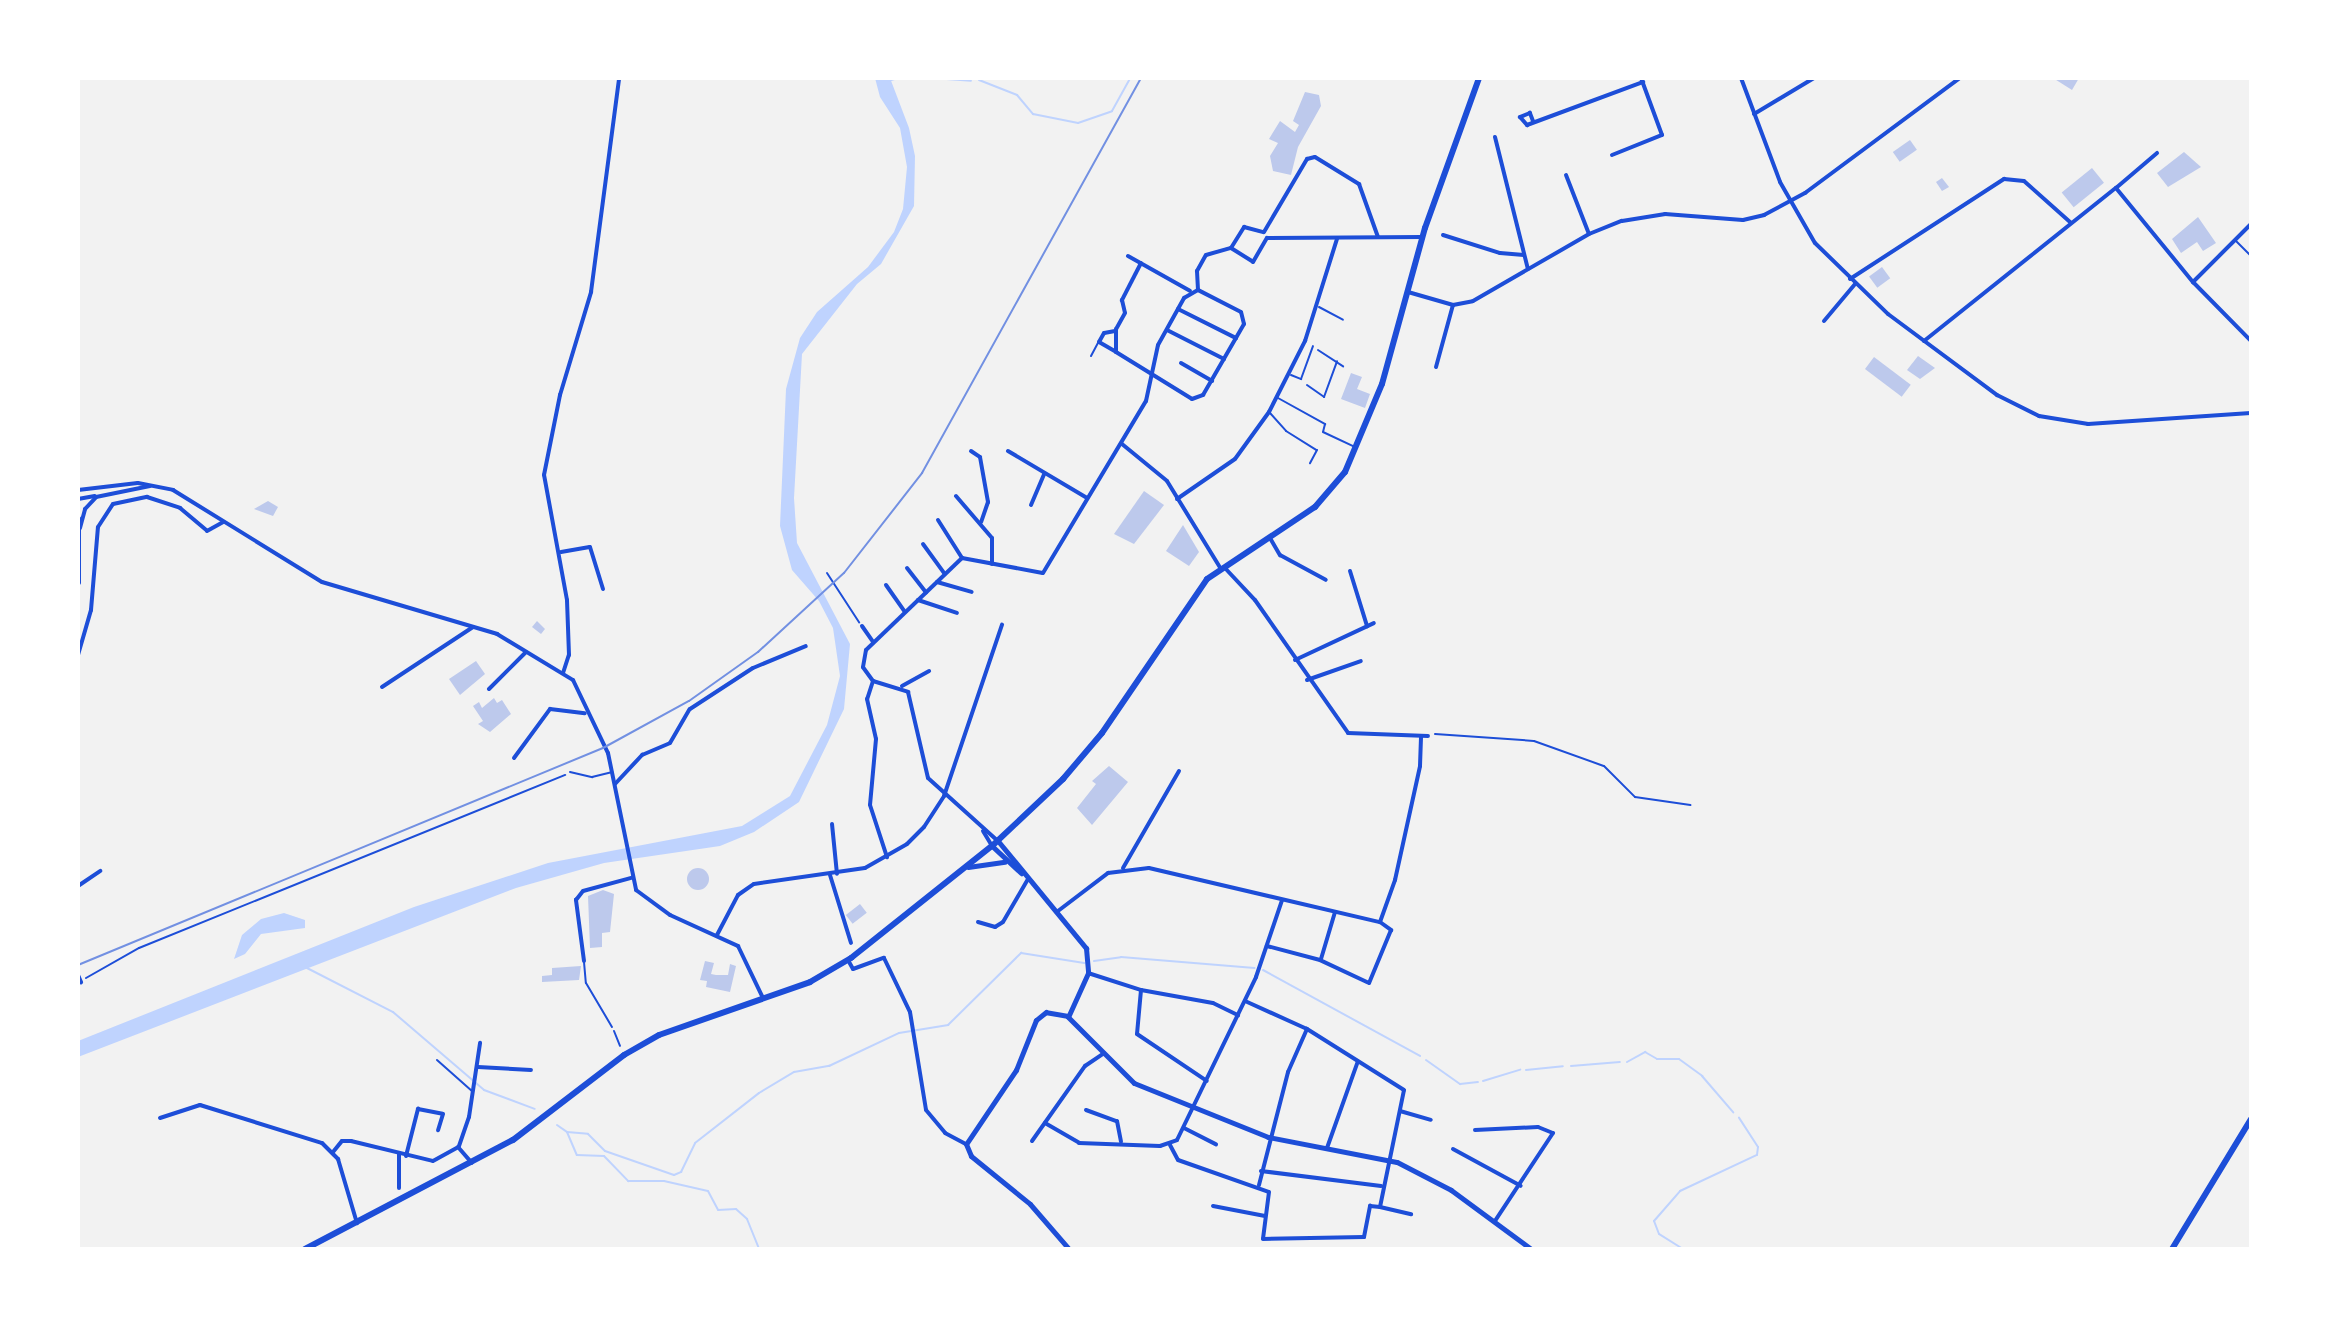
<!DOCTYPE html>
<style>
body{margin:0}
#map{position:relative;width:2329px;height:1327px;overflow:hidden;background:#f2f2f2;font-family:"Exo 2",sans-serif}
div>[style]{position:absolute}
.water>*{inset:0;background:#bfd3fe}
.stream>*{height:2px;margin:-1px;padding:0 1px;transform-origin:1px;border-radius:1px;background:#bfd3fe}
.building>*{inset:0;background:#bdc9ec;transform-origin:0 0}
.round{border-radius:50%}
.path>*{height:2px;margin:-1px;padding:0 1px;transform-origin:1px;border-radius:1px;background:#1d4ed8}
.service>*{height:2px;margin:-1px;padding:0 1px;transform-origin:1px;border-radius:1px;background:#1d4ed8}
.minor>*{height:4px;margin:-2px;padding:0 2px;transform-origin:2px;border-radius:2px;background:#1d4ed8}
.tertiary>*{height:5px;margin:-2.5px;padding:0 2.5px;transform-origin:2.5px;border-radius:2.5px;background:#1d4ed8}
.primary>*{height:6px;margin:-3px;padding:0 3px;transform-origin:3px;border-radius:3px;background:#1d4ed8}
.rail>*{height:2px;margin:-1px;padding:0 1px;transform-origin:1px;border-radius:1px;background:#7290e2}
span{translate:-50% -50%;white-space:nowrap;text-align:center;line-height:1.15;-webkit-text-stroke:8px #fff;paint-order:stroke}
.frame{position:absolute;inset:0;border:80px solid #fff;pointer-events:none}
</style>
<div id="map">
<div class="water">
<div style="clip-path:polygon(875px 78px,890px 78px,909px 128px,915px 156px,914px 206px,881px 264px,857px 284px,802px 354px,794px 498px,797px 543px,850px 644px,844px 709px,799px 802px,754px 832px,720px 846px,604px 863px,516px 888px,78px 1057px,78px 1041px,414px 907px,548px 863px,742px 826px,790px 796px,827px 725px,840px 676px,833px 628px,819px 601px,792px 570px,780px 526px,786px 389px,800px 338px,817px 312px,868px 267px,894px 232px,903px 209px,907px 167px,900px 128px,880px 97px)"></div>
<div style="clip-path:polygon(284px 913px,305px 920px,305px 928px,261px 934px,245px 954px,234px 959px,242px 935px,261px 919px)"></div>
</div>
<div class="stream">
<div style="left:932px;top:78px;width:39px;rotate:4deg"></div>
<div style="left:979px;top:80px;width:41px;rotate:21.5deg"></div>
<div style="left:1017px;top:95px;width:25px;rotate:50deg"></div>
<div style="left:1033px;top:114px;width:46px;rotate:11.3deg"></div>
<div style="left:1078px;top:123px;width:36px;rotate:-19deg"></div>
<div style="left:1112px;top:111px;width:38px;rotate:-61deg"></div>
<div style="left:888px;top:81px;width:10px;rotate:-17deg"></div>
<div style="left:1094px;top:961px;width:27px;rotate:-8deg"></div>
<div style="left:1121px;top:957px;width:134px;rotate:4.7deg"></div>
<div style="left:305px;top:967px;width:99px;rotate:27.1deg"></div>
<div style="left:393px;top:1012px;width:120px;rotate:40.6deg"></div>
<div style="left:484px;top:1090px;width:54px;rotate:20.4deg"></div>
<div style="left:1263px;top:970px;width:179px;rotate:28.7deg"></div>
<div style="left:1426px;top:1060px;width:42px;rotate:35.2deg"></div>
<div style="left:1460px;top:1084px;width:18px;rotate:-6deg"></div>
<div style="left:1627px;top:1062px;width:21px;rotate:-29deg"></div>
<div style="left:1645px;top:1052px;width:14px;rotate:30deg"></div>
<div style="left:1657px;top:1059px;width:22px"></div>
<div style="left:1679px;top:1059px;width:29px;rotate:36deg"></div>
<div style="left:1702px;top:1076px;width:48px;rotate:49.3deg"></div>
<div style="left:1571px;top:1066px;width:49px;rotate:-4.7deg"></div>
<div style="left:1526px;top:1070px;width:37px;rotate:-6deg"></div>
<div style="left:1483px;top:1081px;width:39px;rotate:-17deg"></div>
<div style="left:557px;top:1125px;width:12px;rotate:35deg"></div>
<div style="left:567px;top:1132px;width:25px;rotate:67deg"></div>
<div style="left:577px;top:1155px;width:27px;rotate:2deg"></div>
<div style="left:604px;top:1156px;width:35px;rotate:46deg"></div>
<div style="left:628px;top:1181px;width:36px"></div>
<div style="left:664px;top:1181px;width:45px;rotate:12.8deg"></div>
<div style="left:708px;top:1191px;width:21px;rotate:62deg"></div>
<div style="left:718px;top:1210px;width:18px;rotate:-3deg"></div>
<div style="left:736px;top:1209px;width:15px;rotate:42deg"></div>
<div style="left:747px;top:1219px;width:32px;rotate:68deg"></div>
<div style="left:567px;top:1132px;width:21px;rotate:5deg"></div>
<div style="left:588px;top:1134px;width:24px;rotate:45deg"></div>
<div style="left:605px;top:1151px;width:73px;rotate:19.2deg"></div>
<div style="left:674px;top:1175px;width:8px;rotate:-23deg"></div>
<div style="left:681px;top:1172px;width:32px;rotate:-64deg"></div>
<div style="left:695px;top:1143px;width:81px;rotate:-38deg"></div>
<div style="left:759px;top:1093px;width:41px;rotate:-31deg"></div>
<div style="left:794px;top:1072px;width:36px;rotate:-10deg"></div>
<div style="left:829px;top:1066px;width:77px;rotate:-25.2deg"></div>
<div style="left:899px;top:1033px;width:50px;rotate:-9.3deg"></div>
<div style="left:948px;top:1025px;width:103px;rotate:-44.6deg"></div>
<div style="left:1021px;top:953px;width:64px;rotate:9deg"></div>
<div style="left:1683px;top:1249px;width:28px;rotate:-148deg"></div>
<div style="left:1659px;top:1234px;width:14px;rotate:-111deg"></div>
<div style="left:1654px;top:1221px;width:40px;rotate:-49deg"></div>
<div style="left:1680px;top:1191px;width:85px;rotate:-25.1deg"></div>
<div style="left:1757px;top:1155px;width:8px;rotate:-83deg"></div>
<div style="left:1758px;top:1147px;width:35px;rotate:-123deg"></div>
</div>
<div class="building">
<div style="clip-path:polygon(2053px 78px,2079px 78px,2072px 90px)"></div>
<div style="clip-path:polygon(1305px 92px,1319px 95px,1321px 106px,1298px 147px,1291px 175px,1273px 171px,1270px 156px,1278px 143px,1269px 139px,1280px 121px,1295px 132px,1299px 125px,1293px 121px)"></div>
<div style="left:1910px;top:140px;width:12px;height:21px;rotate:55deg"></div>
<div style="clip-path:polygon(2184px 152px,2201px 167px,2168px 187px,2157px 173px)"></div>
<div style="left:2092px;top:168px;width:19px;height:39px;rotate:51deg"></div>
<div style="clip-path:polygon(1942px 178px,1949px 187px,1942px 191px,1936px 182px)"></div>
<div style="clip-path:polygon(2198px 217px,2216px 243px,2203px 251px,2197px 242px,2181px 253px,2172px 239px)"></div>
<div style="left:1882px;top:267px;width:14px;height:16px;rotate:54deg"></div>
<div style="clip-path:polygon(1918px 356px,1935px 368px,1920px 379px,1907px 370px)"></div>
<div style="left:1874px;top:357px;width:46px;height:15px;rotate:37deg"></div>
<div style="clip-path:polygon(1351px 373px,1362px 377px,1357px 389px,1370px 394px,1365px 408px,1341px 399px)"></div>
<div style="clip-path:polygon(1144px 491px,1164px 505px,1134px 544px,1114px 534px)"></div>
<div style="clip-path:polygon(268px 501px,278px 507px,273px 516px,254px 509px)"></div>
<div style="clip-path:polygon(1183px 525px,1199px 552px,1189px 566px,1166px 551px)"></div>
<div style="clip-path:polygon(537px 621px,545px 629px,541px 634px,532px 627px)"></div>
<div style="clip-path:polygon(476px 661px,485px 674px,460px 695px,449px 679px)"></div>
<div style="clip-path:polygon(494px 698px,497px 703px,502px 700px,511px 714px,490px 732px,478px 724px,483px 721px,473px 706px,479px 702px,482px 708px)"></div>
<div style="clip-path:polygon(1109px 766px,1128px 782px,1092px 825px,1077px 808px,1096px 784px,1092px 781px)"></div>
<div class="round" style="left:687px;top:868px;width:22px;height:22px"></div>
<div style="clip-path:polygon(603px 890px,614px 894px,610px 932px,602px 933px,602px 947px,590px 948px,588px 896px)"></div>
<div style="left:860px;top:904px;width:11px;height:18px;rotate:52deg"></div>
<div style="clip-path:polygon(705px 961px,714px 963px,711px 974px,716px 975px,728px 975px,730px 964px,736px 966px,730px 992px,706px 987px,707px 981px,700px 980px)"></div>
<div style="clip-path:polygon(581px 966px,579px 980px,542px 982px,542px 976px,552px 975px,552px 968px)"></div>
</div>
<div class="path">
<div style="left:1318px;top:350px;width:30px;rotate:33deg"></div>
<div style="left:1307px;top:385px;width:21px;rotate:35deg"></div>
<div style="left:1324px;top:397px;width:38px;rotate:-70deg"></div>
<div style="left:827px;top:573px;width:59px;rotate:56.9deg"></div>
<div style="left:1435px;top:734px;width:99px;rotate:4deg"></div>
<div style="left:1534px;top:741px;width:74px;rotate:19.7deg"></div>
<div style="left:1604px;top:766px;width:44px;rotate:45deg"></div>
<div style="left:1635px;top:797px;width:56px;rotate:8.3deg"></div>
<div style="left:86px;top:978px;width:61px;rotate:-29.5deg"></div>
<div style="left:139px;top:948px;width:460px;rotate:-22.1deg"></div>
<div style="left:614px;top:1031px;width:16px;rotate:68deg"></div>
</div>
<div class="service">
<div style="left:2235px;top:240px;width:23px;rotate:45deg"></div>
<div style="left:1319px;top:307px;width:27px;rotate:28deg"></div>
<div style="left:1091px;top:356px;width:15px;rotate:-62deg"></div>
<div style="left:1291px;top:375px;width:11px;rotate:22deg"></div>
<div style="left:1301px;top:379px;width:35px;rotate:-70deg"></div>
<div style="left:1278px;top:398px;width:54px;rotate:29deg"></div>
<div style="left:1325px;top:424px;width:8px;rotate:104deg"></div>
<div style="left:1323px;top:432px;width:35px;rotate:25deg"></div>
<div style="left:1270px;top:413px;width:24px;rotate:48deg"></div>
<div style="left:1286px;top:431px;width:36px;rotate:32deg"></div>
<div style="left:1317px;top:450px;width:15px;rotate:118deg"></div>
<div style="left:570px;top:772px;width:23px;rotate:13deg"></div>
<div style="left:592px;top:777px;width:21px;rotate:-14deg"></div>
<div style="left:584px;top:962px;width:21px;rotate:85deg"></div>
<div style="left:586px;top:983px;width:51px;rotate:59.4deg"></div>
<div style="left:437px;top:1060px;width:47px;rotate:41.5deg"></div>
</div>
<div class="minor">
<div style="left:1741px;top:78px;width:111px;rotate:69.4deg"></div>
<div style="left:1780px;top:182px;width:70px;rotate:60.2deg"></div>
<div style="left:1815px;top:243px;width:102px;rotate:44.2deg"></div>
<div style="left:1888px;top:314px;width:136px;rotate:36.6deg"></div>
<div style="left:1997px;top:395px;width:47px;rotate:26.6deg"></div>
<div style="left:2039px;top:416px;width:50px;rotate:9.3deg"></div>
<div style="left:2088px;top:424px;width:163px;rotate:-3.9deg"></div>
<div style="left:1754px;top:114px;width:70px;rotate:-31deg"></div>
<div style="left:1533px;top:121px;width:9px;rotate:-111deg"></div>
<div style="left:1530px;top:113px;width:11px;rotate:158deg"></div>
<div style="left:1520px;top:117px;width:11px;rotate:49deg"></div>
<div style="left:1527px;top:125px;width:124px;rotate:-20.3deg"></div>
<div style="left:1495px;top:137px;width:136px;rotate:76deg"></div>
<div style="left:1612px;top:155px;width:54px;rotate:-21.8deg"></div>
<div style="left:1662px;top:135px;width:61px;rotate:-110.2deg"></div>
<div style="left:1566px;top:175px;width:63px;rotate:68.7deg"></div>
<div style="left:2116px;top:188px;width:54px;rotate:-40.5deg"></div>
<div style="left:1264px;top:232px;width:85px;rotate:-59.5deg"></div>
<div style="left:1307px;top:159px;width:8px;rotate:-14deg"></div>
<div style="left:1315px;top:157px;width:52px;rotate:31.5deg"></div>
<div style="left:1359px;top:184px;width:56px;rotate:70.3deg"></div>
<div style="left:1443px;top:235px;width:60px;rotate:17.5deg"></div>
<div style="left:1500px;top:253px;width:24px;rotate:5deg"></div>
<div style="left:1267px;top:238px;width:155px;rotate:-0.4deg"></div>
<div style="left:1231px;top:248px;width:26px;rotate:32deg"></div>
<div style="left:1253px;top:262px;width:28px;rotate:-60deg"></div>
<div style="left:1128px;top:256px;width:71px;rotate:29.4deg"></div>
<div style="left:1141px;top:263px;width:42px;rotate:117.2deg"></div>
<div style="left:1122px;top:300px;width:13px;rotate:77deg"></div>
<div style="left:1125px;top:313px;width:18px;rotate:119deg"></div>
<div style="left:1116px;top:329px;width:23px;rotate:90deg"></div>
<div style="left:1116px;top:352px;width:89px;rotate:31.7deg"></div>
<div style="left:1192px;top:399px;width:12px;rotate:-20deg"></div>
<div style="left:1203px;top:395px;width:82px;rotate:-60deg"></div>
<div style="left:1244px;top:324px;width:12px;rotate:-104deg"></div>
<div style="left:1241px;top:312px;width:48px;rotate:-152.9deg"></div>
<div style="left:1850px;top:279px;width:184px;rotate:-33deg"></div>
<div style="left:2004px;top:179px;width:20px;rotate:6deg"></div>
<div style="left:2024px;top:181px;width:62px;rotate:41.7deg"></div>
<div style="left:2193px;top:282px;width:82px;rotate:-45deg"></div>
<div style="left:1198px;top:290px;width:19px;rotate:-93deg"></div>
<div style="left:1197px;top:271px;width:18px;rotate:-61deg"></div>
<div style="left:1206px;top:255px;width:26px;rotate:-16deg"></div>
<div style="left:1231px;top:248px;width:25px;rotate:-58deg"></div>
<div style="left:1244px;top:227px;width:20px;rotate:15deg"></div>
<div style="left:1408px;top:292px;width:47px;rotate:16.1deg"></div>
<div style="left:1453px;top:305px;width:20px;rotate:-11deg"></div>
<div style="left:1473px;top:301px;width:134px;rotate:-30deg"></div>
<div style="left:1589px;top:234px;width:35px;rotate:-22deg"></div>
<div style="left:1622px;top:221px;width:44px;rotate:-9.2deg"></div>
<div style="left:1665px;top:214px;width:78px;rotate:4.4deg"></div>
<div style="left:1743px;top:220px;width:22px;rotate:-13deg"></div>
<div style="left:1764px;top:215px;width:47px;rotate:-28.2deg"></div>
<div style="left:1805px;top:193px;width:193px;rotate:-36.6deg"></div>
<div style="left:1178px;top:309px;width:65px;rotate:26.6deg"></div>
<div style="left:1824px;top:321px;width:48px;rotate:-50deg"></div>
<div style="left:1167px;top:330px;width:64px;rotate:27deg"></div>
<div style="left:1115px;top:331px;width:11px;rotate:170deg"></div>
<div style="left:1104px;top:333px;width:10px;rotate:119deg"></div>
<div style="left:1099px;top:342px;width:20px;rotate:30deg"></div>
<div style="left:1924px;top:341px;width:246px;rotate:-38.6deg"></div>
<div style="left:2116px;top:188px;width:122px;rotate:50.7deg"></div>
<div style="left:2193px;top:282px;width:83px;rotate:45.5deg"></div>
<div style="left:1181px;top:363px;width:36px;rotate:30deg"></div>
<div style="left:1436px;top:367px;width:64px;rotate:-74.7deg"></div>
<div style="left:1122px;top:444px;width:58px;rotate:39.4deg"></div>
<div style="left:1167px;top:481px;width:103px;rotate:58.5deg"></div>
<div style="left:971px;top:451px;width:11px;rotate:34deg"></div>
<div style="left:980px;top:457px;width:46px;rotate:79.9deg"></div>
<div style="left:988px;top:502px;width:21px;rotate:109deg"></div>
<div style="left:1008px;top:451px;width:92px;rotate:30.7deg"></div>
<div style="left:78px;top:490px;width:60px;rotate:-6.7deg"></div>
<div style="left:138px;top:483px;width:36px;rotate:11deg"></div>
<div style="left:173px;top:490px;width:175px;rotate:31.7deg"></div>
<div style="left:322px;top:582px;width:183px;rotate:16.5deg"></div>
<div style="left:497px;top:634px;width:89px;rotate:31.2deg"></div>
<div style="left:573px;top:680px;width:81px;rotate:64.4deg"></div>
<div style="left:608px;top:753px;width:140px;rotate:78.4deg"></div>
<div style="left:636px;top:890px;width:42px;rotate:36.3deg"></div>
<div style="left:670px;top:915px;width:75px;rotate:24.5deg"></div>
<div style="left:738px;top:946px;width:58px;rotate:64.3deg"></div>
<div style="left:956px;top:496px;width:55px;rotate:49.4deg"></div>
<div style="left:992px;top:538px;width:26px;rotate:90deg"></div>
<div style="left:78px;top:499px;width:17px;rotate:-10deg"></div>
<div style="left:1177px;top:499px;width:70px;rotate:-34.6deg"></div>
<div style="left:1235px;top:459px;width:58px;rotate:-54.1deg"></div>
<div style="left:1269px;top:412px;width:80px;rotate:-63.1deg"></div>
<div style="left:1305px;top:341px;width:107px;rotate:-72.6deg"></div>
<div style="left:1031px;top:505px;width:34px;rotate:-67deg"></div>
<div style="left:938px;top:520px;width:45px;rotate:57.7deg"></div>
<div style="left:80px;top:528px;width:20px;rotate:-75deg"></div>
<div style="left:85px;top:509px;width:16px;rotate:-47deg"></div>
<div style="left:96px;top:497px;width:55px;rotate:-11.5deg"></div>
<div style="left:1270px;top:538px;width:20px;rotate:60deg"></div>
<div style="left:1280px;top:555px;width:52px;rotate:28.5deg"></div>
<div style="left:923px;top:544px;width:36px;rotate:54deg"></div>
<div style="left:561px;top:552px;width:29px;rotate:-10deg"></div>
<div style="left:590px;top:547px;width:44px;rotate:72.8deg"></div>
<div style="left:1224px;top:567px;width:45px;rotate:46.8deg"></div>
<div style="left:1255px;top:600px;width:162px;rotate:55deg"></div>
<div style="left:1348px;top:733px;width:80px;rotate:2.1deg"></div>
<div style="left:907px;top:568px;width:31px;rotate:52deg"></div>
<div style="left:1350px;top:571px;width:58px;rotate:72.8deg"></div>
<div style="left:937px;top:582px;width:36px;rotate:16deg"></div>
<div style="left:886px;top:585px;width:32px;rotate:55deg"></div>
<div style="left:918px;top:600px;width:41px;rotate:18.4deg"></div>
<div style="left:862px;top:626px;width:19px;rotate:55deg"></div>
<div style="left:78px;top:655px;width:47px;rotate:-73.9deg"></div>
<div style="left:91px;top:610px;width:83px;rotate:-85.2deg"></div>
<div style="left:98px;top:527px;width:27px;rotate:-57deg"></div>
<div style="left:113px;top:504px;width:35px;rotate:-12deg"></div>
<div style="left:147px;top:497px;width:35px;rotate:18deg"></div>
<div style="left:180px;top:508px;width:35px;rotate:40deg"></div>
<div style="left:207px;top:531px;width:18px;rotate:-29deg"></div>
<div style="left:1295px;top:660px;width:87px;rotate:-25.1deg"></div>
<div style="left:563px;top:673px;width:19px;rotate:-72deg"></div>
<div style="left:569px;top:655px;width:55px;rotate:-92.1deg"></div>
<div style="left:567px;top:600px;width:127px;rotate:-100.4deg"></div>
<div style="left:544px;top:475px;width:82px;rotate:-78.7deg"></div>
<div style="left:560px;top:395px;width:108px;rotate:-73.2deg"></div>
<div style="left:591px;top:292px;width:216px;rotate:-82.5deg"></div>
<div style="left:1307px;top:680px;width:57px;rotate:-19.4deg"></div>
<div style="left:873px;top:681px;width:17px;rotate:-126deg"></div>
<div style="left:863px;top:667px;width:17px;rotate:-80deg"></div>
<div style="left:866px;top:650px;width:133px;rotate:-43.8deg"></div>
<div style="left:962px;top:558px;width:82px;rotate:10.5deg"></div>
<div style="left:1043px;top:573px;width:200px;rotate:-59.1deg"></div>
<div style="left:1146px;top:401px;width:57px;rotate:-77.9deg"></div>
<div style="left:1158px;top:345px;width:54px;rotate:-61deg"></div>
<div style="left:1184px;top:298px;width:16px;rotate:-30deg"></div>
<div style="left:873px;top:681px;width:37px;rotate:17deg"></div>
<div style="left:908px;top:692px;width:88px;rotate:76.9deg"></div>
<div style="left:928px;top:778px;width:94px;rotate:42deg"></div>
<div style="left:873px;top:681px;width:19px;rotate:108deg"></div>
<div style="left:867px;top:699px;width:41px;rotate:77.3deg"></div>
<div style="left:876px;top:739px;width:66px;rotate:95.2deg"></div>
<div style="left:870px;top:805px;width:55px;rotate:71.9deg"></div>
<div style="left:902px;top:686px;width:31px;rotate:-29deg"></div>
<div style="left:382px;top:687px;width:109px;rotate:-33.4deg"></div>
<div style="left:489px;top:689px;width:52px;rotate:-45deg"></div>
<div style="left:514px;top:758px;width:61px;rotate:-53.7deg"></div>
<div style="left:550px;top:709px;width:35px;rotate:7deg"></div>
<div style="left:615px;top:784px;width:40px;rotate:-47deg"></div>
<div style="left:642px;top:755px;width:30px;rotate:-23deg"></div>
<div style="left:670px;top:743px;width:39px;rotate:-60deg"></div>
<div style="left:690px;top:709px;width:75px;rotate:-33.1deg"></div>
<div style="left:753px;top:668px;width:57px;rotate:-22.5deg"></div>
<div style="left:832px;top:824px;width:50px;rotate:84.3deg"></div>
<div style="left:983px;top:831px;width:17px;rotate:59deg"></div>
<div style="left:1123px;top:868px;width:112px;rotate:-60deg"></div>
<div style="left:830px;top:875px;width:71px;rotate:72.8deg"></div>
<div style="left:78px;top:886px;width:27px;rotate:-34deg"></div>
<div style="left:1058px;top:911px;width:63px;rotate:-37.2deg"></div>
<div style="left:1108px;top:873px;width:41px;rotate:-7deg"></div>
<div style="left:1149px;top:868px;width:237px;rotate:13.2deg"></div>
<div style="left:1380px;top:922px;width:14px;rotate:36deg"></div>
<div style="left:1391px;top:930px;width:57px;rotate:112.5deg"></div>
<div style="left:1369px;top:983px;width:54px;rotate:-154.9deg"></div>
<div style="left:1320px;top:960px;width:55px;rotate:-165.2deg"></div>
<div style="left:978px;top:922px;width:18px;rotate:16deg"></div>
<div style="left:995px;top:927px;width:9px;rotate:-32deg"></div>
<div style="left:1003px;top:922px;width:50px;rotate:-59.8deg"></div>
<div style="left:1380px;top:922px;width:45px;rotate:-70.3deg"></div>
<div style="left:1395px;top:880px;width:117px;rotate:-77.6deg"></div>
<div style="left:1420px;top:766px;width:30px;rotate:-88deg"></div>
<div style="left:717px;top:935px;width:45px;rotate:-62.3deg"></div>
<div style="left:738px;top:895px;width:19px;rotate:-35deg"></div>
<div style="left:754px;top:884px;width:112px;rotate:-8.2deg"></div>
<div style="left:865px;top:868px;width:48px;rotate:-29.7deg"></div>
<div style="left:907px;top:844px;width:24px;rotate:-45deg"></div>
<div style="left:924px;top:827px;width:37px;rotate:-57deg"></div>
<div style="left:944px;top:796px;width:181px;rotate:-71.3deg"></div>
<div style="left:1321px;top:959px;width:49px;rotate:-73.4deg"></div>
<div style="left:848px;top:960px;width:10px;rotate:61deg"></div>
<div style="left:853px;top:969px;width:33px;rotate:-20deg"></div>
<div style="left:884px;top:958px;width:60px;rotate:64.3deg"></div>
<div style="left:910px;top:1012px;width:99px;rotate:80.7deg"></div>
<div style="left:926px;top:1110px;width:30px;rotate:50deg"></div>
<div style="left:945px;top:1133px;width:24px;rotate:28deg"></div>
<div style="left:584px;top:961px;width:62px;rotate:-97.5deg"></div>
<div style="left:576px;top:900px;width:11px;rotate:-52deg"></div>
<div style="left:583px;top:891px;width:50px;rotate:-15.2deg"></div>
<div style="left:1088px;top:973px;width:56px;rotate:17.8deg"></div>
<div style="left:1141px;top:990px;width:73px;rotate:10.2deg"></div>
<div style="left:1213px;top:1003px;width:28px;rotate:26deg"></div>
<div style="left:78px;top:975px;width:8px;rotate:67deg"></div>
<div style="left:1141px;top:990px;width:44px;rotate:95.2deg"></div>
<div style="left:1137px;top:1034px;width:84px;rotate:33.9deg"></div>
<div style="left:478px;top:1067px;width:53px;rotate:3.2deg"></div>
<div style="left:1086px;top:1110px;width:33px;rotate:20deg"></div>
<div style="left:1117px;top:1121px;width:21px;rotate:79deg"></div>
<div style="left:1400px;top:1111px;width:32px;rotate:16deg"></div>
<div style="left:160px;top:1118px;width:42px;rotate:-18deg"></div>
<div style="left:200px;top:1105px;width:128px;rotate:17.3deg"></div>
<div style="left:322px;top:1143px;width:23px;rotate:45deg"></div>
<div style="left:338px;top:1159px;width:67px;rotate:73.5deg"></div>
<div style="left:1045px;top:1123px;width:39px;rotate:30deg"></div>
<div style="left:1079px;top:1143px;width:81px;rotate:2.1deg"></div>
<div style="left:1160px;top:1146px;width:18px;rotate:-19deg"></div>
<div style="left:1177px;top:1140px;width:181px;rotate:-64.1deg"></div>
<div style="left:1256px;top:977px;width:81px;rotate:-71.3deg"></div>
<div style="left:1184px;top:1128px;width:36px;rotate:27deg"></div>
<div style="left:1475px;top:1130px;width:63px;rotate:-2.7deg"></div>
<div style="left:1538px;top:1127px;width:16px;rotate:22deg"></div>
<div style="left:1553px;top:1133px;width:105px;rotate:123.4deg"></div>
<div style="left:1032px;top:1141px;width:92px;rotate:-54.8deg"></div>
<div style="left:1085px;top:1066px;width:23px;rotate:-34deg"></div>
<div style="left:1170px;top:1145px;width:17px;rotate:62deg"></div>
<div style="left:1178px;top:1160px;width:96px;rotate:19.4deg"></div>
<div style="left:1269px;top:1192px;width:47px;rotate:97.3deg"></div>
<div style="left:1263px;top:1239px;width:101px;rotate:-1.1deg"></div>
<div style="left:1364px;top:1237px;width:32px;rotate:-79deg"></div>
<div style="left:1370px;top:1206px;width:10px;rotate:6deg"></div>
<div style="left:1380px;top:1207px;width:119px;rotate:-78.4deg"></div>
<div style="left:1404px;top:1090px;width:115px;rotate:-147.8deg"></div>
<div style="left:1307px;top:1029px;width:68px;rotate:-155.7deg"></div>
<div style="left:459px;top:1146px;width:31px;rotate:-71deg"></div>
<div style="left:469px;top:1117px;width:75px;rotate:-81.5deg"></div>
<div style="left:458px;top:1147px;width:21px;rotate:49deg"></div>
<div style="left:1327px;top:1148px;width:92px;rotate:-70.4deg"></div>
<div style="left:1453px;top:1149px;width:77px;rotate:28.6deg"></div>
<div style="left:333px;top:1152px;width:14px;rotate:-51deg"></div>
<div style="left:342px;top:1141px;width:9px"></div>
<div style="left:351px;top:1141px;width:84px;rotate:13.7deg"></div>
<div style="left:433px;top:1161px;width:29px;rotate:-29deg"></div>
<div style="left:399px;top:1154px;width:34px;rotate:90deg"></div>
<div style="left:406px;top:1156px;width:49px;rotate:-75.7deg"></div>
<div style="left:418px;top:1109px;width:25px;rotate:11deg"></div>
<div style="left:443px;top:1114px;width:17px;rotate:107deg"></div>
<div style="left:1261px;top:1171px;width:121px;rotate:7.1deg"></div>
<div style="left:1259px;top:1185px;width:117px;rotate:-75.6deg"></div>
<div style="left:1288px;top:1072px;width:47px;rotate:-66.2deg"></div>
<div style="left:1213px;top:1206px;width:53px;rotate:10.9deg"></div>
<div style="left:1380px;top:1207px;width:32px;rotate:13deg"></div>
</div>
<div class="tertiary">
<div style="left:78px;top:518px;width:64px;rotate:90deg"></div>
<div style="left:998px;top:841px;width:139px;rotate:50.6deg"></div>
<div style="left:1086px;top:948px;width:25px;rotate:85deg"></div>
<div style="left:1088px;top:973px;width:48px;rotate:114.4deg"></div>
<div style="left:1068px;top:1017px;width:93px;rotate:45deg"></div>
<div style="left:1134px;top:1083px;width:144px;rotate:21.9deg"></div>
<div style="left:1268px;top:1137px;width:131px;rotate:11deg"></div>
<div style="left:1397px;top:1162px;width:61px;rotate:27.4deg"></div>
<div style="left:1451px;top:1190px;width:99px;rotate:36.4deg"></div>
<div style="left:992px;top:846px;width:40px;rotate:43deg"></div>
<div style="left:968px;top:867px;width:37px;rotate:-8deg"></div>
<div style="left:1068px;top:1016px;width:22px;rotate:-170deg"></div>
<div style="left:1046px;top:1012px;width:13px;rotate:141deg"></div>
<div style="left:1036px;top:1020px;width:54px;rotate:111.8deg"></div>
<div style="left:1016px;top:1070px;width:89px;rotate:124deg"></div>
<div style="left:966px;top:1144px;width:13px;rotate:67deg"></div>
<div style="left:971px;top:1156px;width:76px;rotate:39.1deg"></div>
<div style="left:1030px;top:1204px;width:60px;rotate:49.1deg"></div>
</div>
<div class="primary">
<div style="left:305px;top:1249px;width:235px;rotate:-27.7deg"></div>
<div style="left:513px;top:1140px;width:140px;rotate:-37.4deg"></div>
<div style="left:624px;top:1055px;width:40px;rotate:-29.7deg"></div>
<div style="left:659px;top:1035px;width:160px;rotate:-19.3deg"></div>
<div style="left:810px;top:982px;width:48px;rotate:-30.3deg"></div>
<div style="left:851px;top:958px;width:180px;rotate:-38.5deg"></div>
<div style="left:992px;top:846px;width:98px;rotate:-43.3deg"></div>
<div style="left:1063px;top:779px;width:60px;rotate:-49.7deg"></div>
<div style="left:1102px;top:733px;width:186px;rotate:-55.7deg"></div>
<div style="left:1207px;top:579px;width:130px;rotate:-33.7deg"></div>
<div style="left:1315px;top:507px;width:46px;rotate:-49.4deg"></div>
<div style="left:1345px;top:472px;width:95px;rotate:-67.2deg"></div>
<div style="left:1382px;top:384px;width:162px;rotate:-74.6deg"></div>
<div style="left:1425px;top:228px;width:159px;rotate:-70.2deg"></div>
<div style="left:2172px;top:1249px;width:152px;rotate:-58.7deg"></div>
</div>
<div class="rail">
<div style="left:78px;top:965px;width:568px;rotate:-22.46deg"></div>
<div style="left:603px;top:748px;width:98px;rotate:-28.7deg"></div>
<div style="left:689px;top:701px;width:85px;rotate:-35.4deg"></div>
<div style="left:758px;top:652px;width:117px;rotate:-42.6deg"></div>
<div style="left:844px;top:573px;width:127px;rotate:-52deg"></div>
<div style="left:922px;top:473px;width:452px;rotate:-61deg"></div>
</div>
<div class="frame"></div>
</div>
